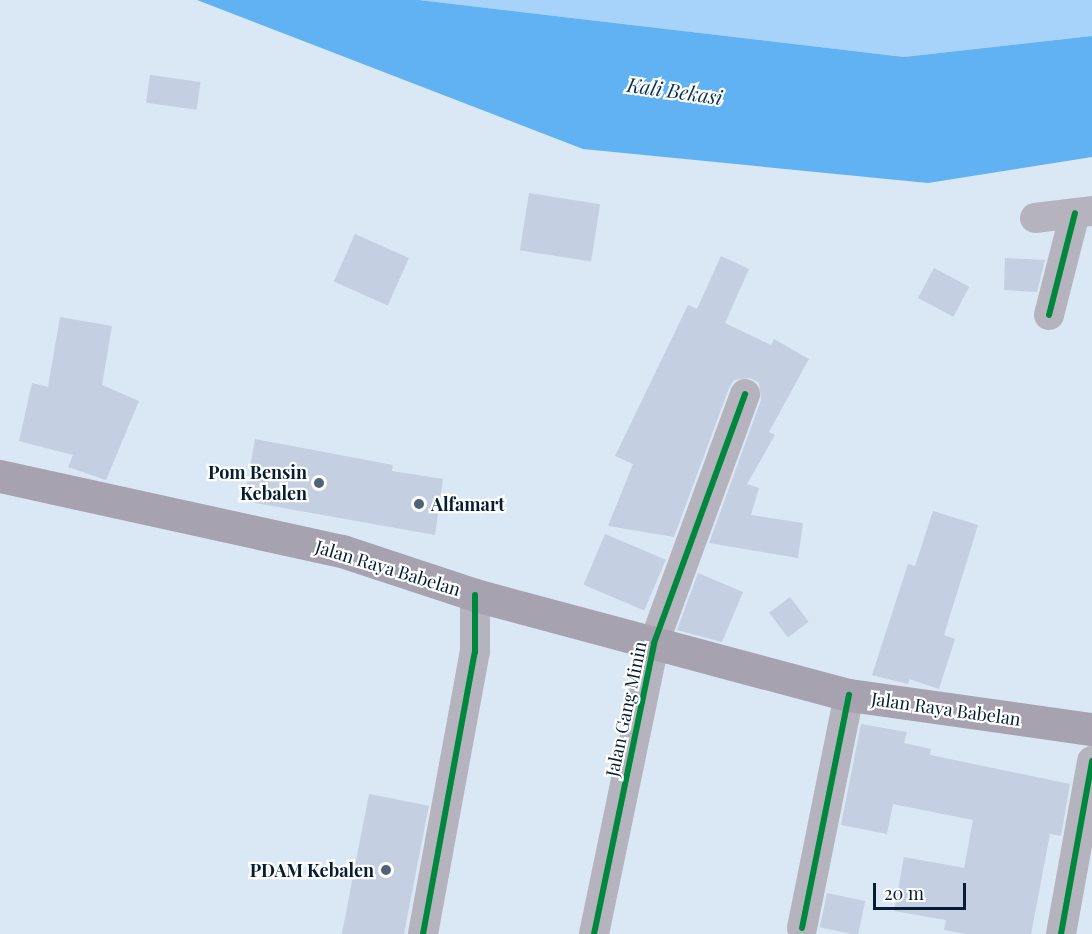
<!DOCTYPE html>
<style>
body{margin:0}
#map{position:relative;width:1092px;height:934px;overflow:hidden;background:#dae7f4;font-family:"Playfair Display",serif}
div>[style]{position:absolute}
.green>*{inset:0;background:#a7d2f9}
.water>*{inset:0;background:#60b2f2}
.building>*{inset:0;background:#c4cfe2;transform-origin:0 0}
.minor>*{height:30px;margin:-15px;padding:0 15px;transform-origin:15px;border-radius:15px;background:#b5b3be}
.primary>*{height:33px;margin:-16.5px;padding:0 16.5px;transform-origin:16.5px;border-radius:16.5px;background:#a6a2b0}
.cycleway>*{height:6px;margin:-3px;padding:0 3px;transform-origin:3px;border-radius:3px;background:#00873e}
.dots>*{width:16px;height:16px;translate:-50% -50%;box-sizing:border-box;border:3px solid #fff;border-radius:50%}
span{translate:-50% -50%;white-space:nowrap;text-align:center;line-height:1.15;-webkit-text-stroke:4.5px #fff;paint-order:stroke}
.poi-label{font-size:18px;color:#051e33;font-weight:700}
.right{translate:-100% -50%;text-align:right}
.left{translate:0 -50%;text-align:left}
.street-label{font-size:18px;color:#051e33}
.water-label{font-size:20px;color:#073355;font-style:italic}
.scale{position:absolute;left:873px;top:883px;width:93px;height:27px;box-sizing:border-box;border:3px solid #051e33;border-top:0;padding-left:8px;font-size:18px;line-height:21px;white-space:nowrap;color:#051e33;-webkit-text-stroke:4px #fff;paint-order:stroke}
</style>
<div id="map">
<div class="green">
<div style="clip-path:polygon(419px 0,1092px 0,1092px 36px,904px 57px)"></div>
</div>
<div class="water">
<div style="clip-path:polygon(197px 0,419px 0,904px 57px,1092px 36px,1092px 157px,928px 183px,583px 149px)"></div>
</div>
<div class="building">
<div style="left:150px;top:75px;width:51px;height:28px;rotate:8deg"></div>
<div style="left:529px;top:193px;width:72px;height:58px;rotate:9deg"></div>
<div style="left:355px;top:234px;width:59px;height:52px;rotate:24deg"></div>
<div style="clip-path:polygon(721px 256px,749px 269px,725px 323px,771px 345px,774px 339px,809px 359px,769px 432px,775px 435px,747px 484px,759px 488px,751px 515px,803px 523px,798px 558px,709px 543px,761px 400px,759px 383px,750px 378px,734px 380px,729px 388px,674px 537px,608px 526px,633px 464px,615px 456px,688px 305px,697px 309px)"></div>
<div style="clip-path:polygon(1005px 258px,1045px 260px,1037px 292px,1004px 290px)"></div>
<div style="left:934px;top:268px;width:40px;height:34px;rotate:28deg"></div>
<div style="clip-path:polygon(60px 317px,112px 326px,102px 385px,139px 401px,106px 480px,68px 467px,73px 455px,19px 441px,32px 383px,48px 387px)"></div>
<div style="clip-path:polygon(255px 439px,393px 465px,392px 471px,443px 479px,435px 535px,244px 501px)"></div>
<div style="clip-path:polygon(933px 511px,978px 525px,944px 635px,955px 639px,939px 689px,909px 679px,908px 684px,872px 675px,908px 564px,915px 566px)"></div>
<div style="left:605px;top:534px;width:66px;height:55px;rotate:23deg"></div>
<div style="clip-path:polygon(698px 573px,743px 592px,722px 642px,677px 630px)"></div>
<div style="left:790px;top:597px;width:31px;height:26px;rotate:53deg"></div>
<div style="clip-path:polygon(861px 724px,907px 732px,904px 743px,931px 749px,930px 755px,1070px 784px,1061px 836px,1050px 834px,1031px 934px,966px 934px,944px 930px,946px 920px,894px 911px,904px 857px,964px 868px,973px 820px,893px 804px,887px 834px,841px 825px)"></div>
<div style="left:369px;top:794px;width:61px;height:143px;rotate:11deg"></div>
<div style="left:827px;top:893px;width:39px;height:35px;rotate:12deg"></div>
</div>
<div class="minor">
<div style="left:1035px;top:218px;width:57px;rotate:-7deg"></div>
<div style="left:1049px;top:315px;width:105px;rotate:-75.7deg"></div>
<div style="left:802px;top:928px;width:238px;rotate:-78.6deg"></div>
<div style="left:423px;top:934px;width:287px;rotate:-79.6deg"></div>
<div style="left:475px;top:652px;width:57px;rotate:-90deg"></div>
<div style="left:594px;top:934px;width:297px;rotate:-78.3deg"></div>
<div style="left:654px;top:643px;width:265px;rotate:-69.9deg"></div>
<div style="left:1061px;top:934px;width:176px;rotate:-79.8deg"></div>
</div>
<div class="primary">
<div style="left:0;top:476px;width:350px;rotate:12.4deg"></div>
<div style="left:342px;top:551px;width:140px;rotate:18.3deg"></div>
<div style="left:475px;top:595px;width:387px;rotate:15deg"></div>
<div style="left:849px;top:695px;width:245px;rotate:8deg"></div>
</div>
<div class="cycleway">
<div style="left:1049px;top:315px;width:105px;rotate:-75.7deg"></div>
<div style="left:802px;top:928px;width:238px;rotate:-78.6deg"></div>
<div style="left:423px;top:934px;width:287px;rotate:-79.6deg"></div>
<div style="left:475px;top:652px;width:57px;rotate:-90deg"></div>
<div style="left:594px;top:934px;width:297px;rotate:-78.3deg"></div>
<div style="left:654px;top:643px;width:265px;rotate:-69.9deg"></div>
<div style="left:1061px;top:934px;width:176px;rotate:-79.8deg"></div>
</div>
<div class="dots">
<div style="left:319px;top:483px;background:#506477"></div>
<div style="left:419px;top:504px;background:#506477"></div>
<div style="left:386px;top:870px;background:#506477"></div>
</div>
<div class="poi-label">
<span class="right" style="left:307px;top:483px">Pom Bensin<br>Kebalen</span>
<span class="left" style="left:431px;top:504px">Alfamart</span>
<span class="right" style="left:374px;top:870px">PDAM Kebalen</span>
</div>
<div class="street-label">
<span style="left:388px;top:568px;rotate:17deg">Jalan Raya Babelan</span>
<span style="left:626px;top:709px;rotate:-78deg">Jalan Gang Minin</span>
<span style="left:946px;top:709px;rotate:8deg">Jalan Raya Babelan</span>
</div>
<div class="water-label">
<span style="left:675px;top:90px;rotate:8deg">Kali Bekasi</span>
</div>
<div class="scale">20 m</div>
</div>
